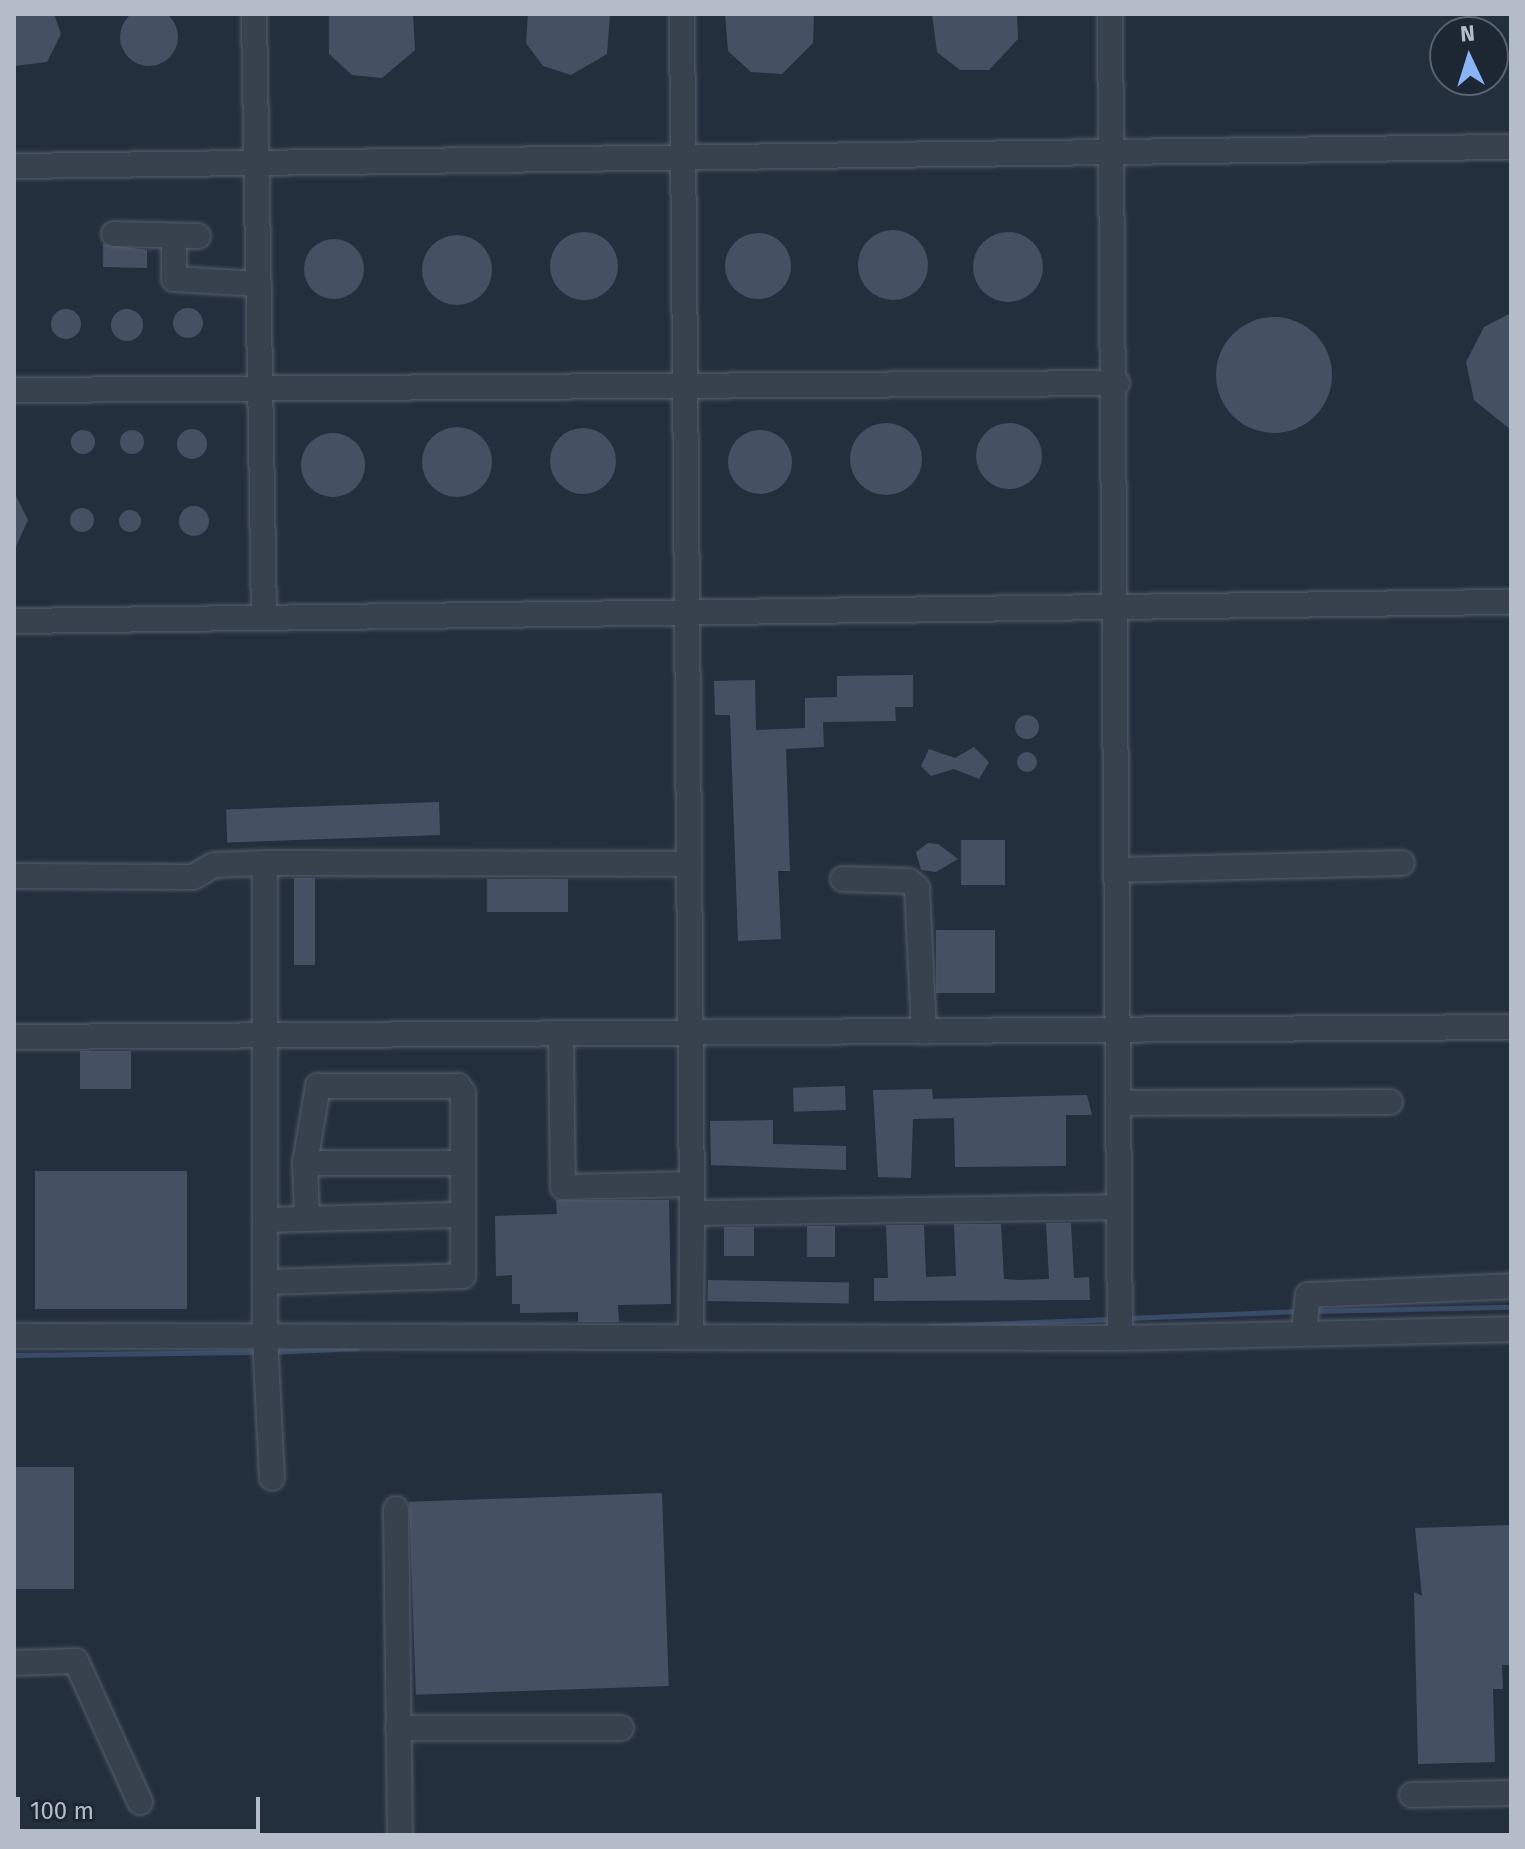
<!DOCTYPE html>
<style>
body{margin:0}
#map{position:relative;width:1525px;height:1849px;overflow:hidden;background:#242f3e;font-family:"Fira Sans",sans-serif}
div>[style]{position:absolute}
.stream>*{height:5px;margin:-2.5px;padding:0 2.5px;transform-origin:2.5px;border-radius:2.5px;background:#394c67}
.building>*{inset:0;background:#455162;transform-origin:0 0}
.round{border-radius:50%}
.roads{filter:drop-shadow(0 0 2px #565f6c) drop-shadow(0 0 2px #565f6c)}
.minor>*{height:24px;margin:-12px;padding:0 12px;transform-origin:12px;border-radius:12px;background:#38414e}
span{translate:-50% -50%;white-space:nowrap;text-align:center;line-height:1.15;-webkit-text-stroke:8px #1d2633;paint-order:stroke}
.frame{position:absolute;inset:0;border:16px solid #b4bcc9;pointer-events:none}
.north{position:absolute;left:1429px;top:16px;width:80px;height:80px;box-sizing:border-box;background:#1d2633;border:2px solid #59626f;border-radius:50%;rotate:356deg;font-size:22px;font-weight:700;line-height:32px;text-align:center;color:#b4bcc9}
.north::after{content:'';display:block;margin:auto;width:28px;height:36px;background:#8ab4f8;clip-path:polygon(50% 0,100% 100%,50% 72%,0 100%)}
.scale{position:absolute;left:16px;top:1797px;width:244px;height:36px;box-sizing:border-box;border:4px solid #b4bcc9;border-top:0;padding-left:10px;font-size:24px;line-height:28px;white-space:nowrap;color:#b4bcc9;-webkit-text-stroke:6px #1d2633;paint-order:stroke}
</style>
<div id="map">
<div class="stream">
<div style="left:1314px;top:1311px;width:197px;rotate:-1.2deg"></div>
<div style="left:1126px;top:1318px;width:174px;rotate:-2.3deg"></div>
<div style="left:930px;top:1326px;width:182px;rotate:-2.2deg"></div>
<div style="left:271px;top:1352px;width:86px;rotate:-2.7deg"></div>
<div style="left:14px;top:1355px;width:243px;rotate:-0.7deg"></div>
</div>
<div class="building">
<div class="round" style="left:120px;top:8px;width:58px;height:58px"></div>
<div style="clip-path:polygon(14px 14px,54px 14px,61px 34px,47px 62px,14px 66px)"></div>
<div style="clip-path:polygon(329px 14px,413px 14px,415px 50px,382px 78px,352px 75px,329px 54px)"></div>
<div style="clip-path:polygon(528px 14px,610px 14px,607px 54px,571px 75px,543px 66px,526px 43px)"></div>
<div style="clip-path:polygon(725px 14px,814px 14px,813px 43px,782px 74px,751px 72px,728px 51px)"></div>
<div style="clip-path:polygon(932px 14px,1017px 14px,1018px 39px,989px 70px,960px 70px,937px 52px)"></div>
<div class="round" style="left:858px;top:230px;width:70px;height:70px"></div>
<div class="round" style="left:973px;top:232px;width:70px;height:70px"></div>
<div class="round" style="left:550px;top:232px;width:68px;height:68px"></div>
<div class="round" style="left:725px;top:233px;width:66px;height:66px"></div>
<div class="round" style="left:422px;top:235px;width:70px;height:70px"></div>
<div class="round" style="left:304px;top:239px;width:60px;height:60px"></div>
<div style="clip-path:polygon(103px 244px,147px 250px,147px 268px,103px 267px)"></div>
<div class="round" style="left:173px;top:308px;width:30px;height:30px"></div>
<div class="round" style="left:51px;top:309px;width:30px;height:30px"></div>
<div class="round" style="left:111px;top:309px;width:32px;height:32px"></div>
<div style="clip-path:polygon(1511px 313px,1511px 430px,1474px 400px,1466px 362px,1484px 327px)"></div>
<div class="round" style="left:1216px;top:317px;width:116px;height:116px"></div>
<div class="round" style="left:976px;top:423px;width:66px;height:66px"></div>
<div class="round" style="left:850px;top:423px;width:72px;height:72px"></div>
<div class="round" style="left:422px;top:427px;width:70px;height:70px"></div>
<div class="round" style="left:550px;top:428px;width:66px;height:66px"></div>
<div class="round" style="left:177px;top:429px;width:30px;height:30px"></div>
<div class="round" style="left:120px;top:430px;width:24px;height:24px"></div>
<div class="round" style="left:71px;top:430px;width:24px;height:24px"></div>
<div class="round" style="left:728px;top:430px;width:64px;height:64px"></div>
<div class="round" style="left:301px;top:433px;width:64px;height:64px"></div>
<div style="clip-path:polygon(14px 492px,28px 520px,14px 551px)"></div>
<div class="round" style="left:179px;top:506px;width:30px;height:30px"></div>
<div class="round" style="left:70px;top:508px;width:24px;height:24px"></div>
<div class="round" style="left:119px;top:510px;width:22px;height:22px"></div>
<div style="clip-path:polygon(913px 675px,913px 707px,895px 707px,896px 721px,823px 722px,824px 747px,786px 749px,790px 871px,778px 871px,781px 939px,738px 941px,730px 715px,715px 715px,714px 681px,755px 680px,756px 730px,805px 728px,805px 698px,837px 697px,837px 676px)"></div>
<div class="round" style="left:1015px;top:715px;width:24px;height:24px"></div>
<div style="clip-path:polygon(974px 747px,989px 762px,979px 779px,954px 769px,931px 776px,921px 766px,929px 749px,955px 758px)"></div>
<div class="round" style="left:1017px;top:752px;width:20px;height:20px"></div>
<div style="left:439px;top:802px;width:33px;height:213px;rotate:88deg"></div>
<div style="left:961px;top:840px;width:44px;height:45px"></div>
<div style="clip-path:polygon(928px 843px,938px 844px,958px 859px,936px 872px,921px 870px,916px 852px)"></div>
<div style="left:294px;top:878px;width:21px;height:87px"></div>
<div style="left:487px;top:879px;width:81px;height:33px"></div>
<div style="left:995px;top:930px;width:63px;height:59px;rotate:90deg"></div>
<div style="left:131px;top:1051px;width:38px;height:51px;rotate:90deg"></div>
<div style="left:845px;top:1086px;width:24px;height:52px;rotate:88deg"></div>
<div style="clip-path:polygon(932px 1089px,933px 1099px,1087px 1095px,1092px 1115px,1066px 1115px,1066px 1166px,955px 1167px,954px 1118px,913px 1119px,911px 1178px,878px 1177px,873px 1090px)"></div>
<div style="clip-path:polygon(773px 1120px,773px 1144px,846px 1146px,846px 1170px,711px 1165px,710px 1121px)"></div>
<div style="left:35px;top:1171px;width:152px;height:138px"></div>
<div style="clip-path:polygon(556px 1200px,669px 1200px,671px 1304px,618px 1305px,619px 1322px,578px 1322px,578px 1312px,520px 1313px,520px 1304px,512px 1304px,512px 1275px,496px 1276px,495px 1216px,557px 1214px)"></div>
<div style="clip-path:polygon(1046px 1223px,1071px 1223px,1074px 1278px,1089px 1277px,1090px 1300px,874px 1301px,874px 1278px,888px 1278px,886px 1225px,924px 1225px,926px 1277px,956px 1276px,954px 1224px,1001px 1224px,1004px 1279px,1020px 1280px,1049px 1279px)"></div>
<div style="left:807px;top:1226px;width:28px;height:31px"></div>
<div style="left:754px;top:1227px;width:29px;height:30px;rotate:90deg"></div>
<div style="left:708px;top:1280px;width:141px;height:21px;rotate:1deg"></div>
<div style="left:74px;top:1467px;width:122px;height:60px;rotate:90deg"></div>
<div style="left:662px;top:1493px;width:193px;height:253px;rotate:88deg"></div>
<div style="clip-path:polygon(1511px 1525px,1511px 1665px,1502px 1665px,1503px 1689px,1493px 1689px,1495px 1762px,1418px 1764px,1414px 1592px,1422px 1596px,1415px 1528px)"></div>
</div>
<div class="roads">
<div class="minor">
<div style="left:254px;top:14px;width:604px;rotate:89.05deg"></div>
<div style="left:682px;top:14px;width:1199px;rotate:89.52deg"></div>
<div style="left:692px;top:1213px;width:425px;rotate:-0.8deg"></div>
<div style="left:1110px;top:14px;width:1324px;rotate:89.57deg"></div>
<div style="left:14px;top:166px;width:1497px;rotate:-0.73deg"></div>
<div style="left:114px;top:234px;width:84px;rotate:1.4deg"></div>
<div style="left:174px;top:236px;width:43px;rotate:90deg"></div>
<div style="left:174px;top:279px;width:85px;rotate:3.4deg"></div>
<div style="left:14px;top:390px;width:1103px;rotate:-0.36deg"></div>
<div style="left:14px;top:621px;width:1497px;rotate:-0.73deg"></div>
<div style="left:265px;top:863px;width:473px;rotate:90deg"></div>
<div style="left:265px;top:1336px;width:142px;rotate:87.2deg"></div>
<div style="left:1118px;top:870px;width:284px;rotate:-1.4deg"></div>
<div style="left:14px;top:876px;width:179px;rotate:0.3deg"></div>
<div style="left:193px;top:877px;width:24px;rotate:-30deg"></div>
<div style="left:214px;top:865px;width:51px;rotate:-2.2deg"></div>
<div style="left:265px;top:863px;width:424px;rotate:0.1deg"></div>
<div style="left:843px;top:879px;width:66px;rotate:1.7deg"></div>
<div style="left:909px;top:881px;width:11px;rotate:41deg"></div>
<div style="left:917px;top:888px;width:144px;rotate:87.2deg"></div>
<div style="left:561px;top:1033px;width:154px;rotate:89.3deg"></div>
<div style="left:563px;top:1187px;width:129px;rotate:-1.3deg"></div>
<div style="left:14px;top:1037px;width:1497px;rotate:-0.38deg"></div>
<div style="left:1119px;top:1103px;width:271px;rotate:-0.2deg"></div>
<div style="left:307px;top:1219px;width:56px;rotate:-92deg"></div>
<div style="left:305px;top:1163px;width:158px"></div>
<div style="left:266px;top:1220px;width:197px;rotate:-1.5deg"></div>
<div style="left:463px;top:1215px;width:122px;rotate:-90deg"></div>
<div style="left:463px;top:1093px;width:9px;rotate:-126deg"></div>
<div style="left:458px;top:1086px;width:140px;rotate:180deg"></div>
<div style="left:318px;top:1086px;width:78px;rotate:99.6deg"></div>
<div style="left:265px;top:1282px;width:198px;rotate:-1.7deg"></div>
<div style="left:463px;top:1276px;width:61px;rotate:-90deg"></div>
<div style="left:1304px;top:1331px;width:36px;rotate:-84deg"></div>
<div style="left:1308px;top:1295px;width:203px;rotate:-2.5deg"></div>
<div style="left:14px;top:1336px;width:1106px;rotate:0.1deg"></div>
<div style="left:1120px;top:1338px;width:391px;rotate:-1.3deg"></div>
<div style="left:691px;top:1337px;width:124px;rotate:-89.5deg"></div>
<div style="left:396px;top:1509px;width:326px;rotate:89.3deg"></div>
<div style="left:14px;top:1663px;width:62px;rotate:-1.8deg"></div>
<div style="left:76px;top:1661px;width:155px;rotate:65.6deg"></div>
<div style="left:398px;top:1728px;width:223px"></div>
<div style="left:1412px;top:1795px;width:99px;rotate:-1.2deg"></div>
</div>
</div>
<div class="frame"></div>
<div class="north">N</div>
<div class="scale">100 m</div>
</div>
